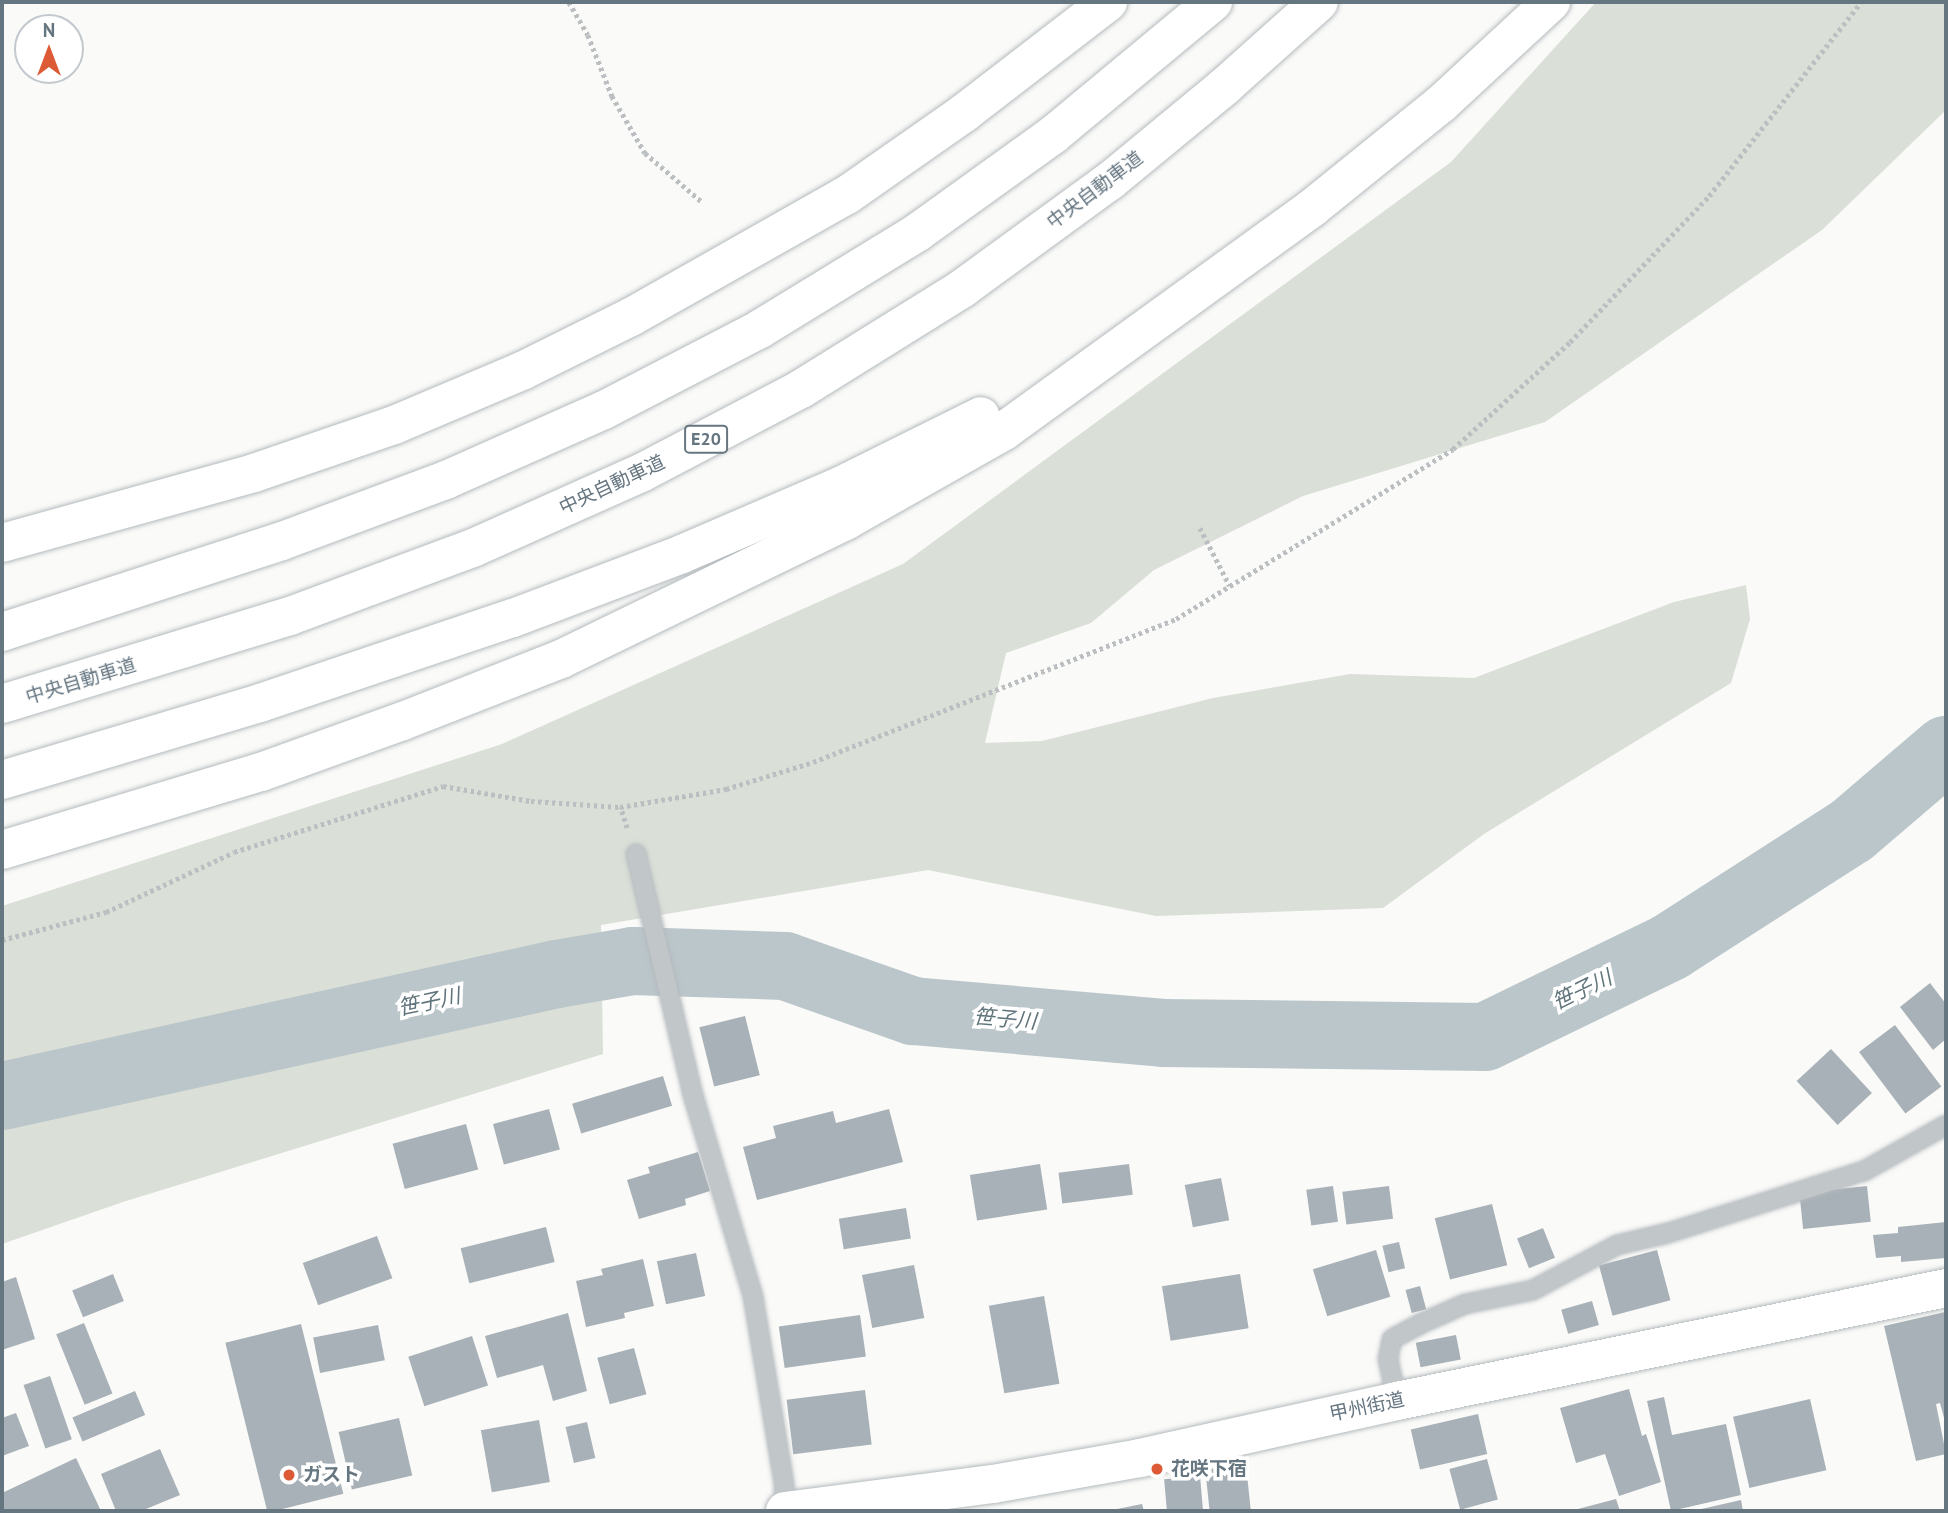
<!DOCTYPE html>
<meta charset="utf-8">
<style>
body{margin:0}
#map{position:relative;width:1948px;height:1513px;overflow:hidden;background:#fafaf8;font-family:"PT Sans","Noto Sans JP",sans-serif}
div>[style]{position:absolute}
.green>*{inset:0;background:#dadfd7}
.river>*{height:68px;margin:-34px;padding:0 34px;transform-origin:34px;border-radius:34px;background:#bbc6ca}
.building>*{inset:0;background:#a8b1b7;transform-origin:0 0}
.path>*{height:4.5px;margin-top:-2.25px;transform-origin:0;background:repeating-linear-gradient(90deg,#bcbfc1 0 3.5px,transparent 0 7px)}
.roads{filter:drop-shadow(0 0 2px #b4babe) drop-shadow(0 0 2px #b4babe)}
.service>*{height:18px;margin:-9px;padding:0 9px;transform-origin:9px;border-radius:9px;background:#c1c6c9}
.secondary>*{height:38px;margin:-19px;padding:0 19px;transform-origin:19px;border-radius:19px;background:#fff}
.motorway>*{height:38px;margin:-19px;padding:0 19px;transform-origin:19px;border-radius:19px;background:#fff}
.dots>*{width:19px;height:19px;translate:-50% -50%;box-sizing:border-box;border:4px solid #fff;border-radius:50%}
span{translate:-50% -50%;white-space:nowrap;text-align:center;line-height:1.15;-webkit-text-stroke:7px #fff;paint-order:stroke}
.shield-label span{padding:2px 5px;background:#fff;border:2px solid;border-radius:5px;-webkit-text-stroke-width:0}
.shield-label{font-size:18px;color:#667681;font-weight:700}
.street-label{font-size:19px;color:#667681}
.poi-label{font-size:19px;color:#667681;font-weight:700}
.left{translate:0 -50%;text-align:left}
.water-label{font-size:21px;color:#60747b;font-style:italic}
.frame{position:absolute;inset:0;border:4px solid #667681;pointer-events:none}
.north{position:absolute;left:14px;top:14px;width:70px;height:70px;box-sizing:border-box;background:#fff;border:2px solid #c2c8cd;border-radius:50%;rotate:0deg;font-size:19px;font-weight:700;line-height:28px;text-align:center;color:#667681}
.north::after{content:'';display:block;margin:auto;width:24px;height:32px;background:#dc5a36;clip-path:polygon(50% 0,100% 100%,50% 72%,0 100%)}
</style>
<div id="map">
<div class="green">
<div style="clip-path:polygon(1596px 2px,1946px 2px,1946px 110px,1822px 230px,1545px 422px,1303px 496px,1154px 570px,1091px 623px,1006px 653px,985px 743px,1042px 741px,1213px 698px,1350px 674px,1474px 678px,1674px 602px,1746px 585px,1750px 619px,1731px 683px,1484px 834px,1383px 908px,1156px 916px,928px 870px,601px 925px,603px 1054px,123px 1202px,2px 1244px,2px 906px,502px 744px,903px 564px,1451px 162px)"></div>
</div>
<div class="river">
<div style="left:2px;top:1096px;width:568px;rotate:-12.4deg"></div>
<div style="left:557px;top:974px;width:77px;rotate:-9.7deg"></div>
<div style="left:633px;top:961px;width:152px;rotate:1.9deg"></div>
<div style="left:785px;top:966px;width:136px;rotate:19.4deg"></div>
<div style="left:913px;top:1011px;width:251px;rotate:5deg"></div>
<div style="left:1163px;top:1033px;width:322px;rotate:0.7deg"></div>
<div style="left:1485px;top:1037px;width:206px;rotate:-25.9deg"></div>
<div style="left:1670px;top:947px;width:215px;rotate:-32.7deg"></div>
<div style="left:1851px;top:831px;width:125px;rotate:-40.5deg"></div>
</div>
<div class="building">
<div style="clip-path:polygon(1930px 983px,1946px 1004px,1946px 1039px,1933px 1050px,1900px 1007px)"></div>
<div style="left:745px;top:1016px;width:61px;height:47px;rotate:76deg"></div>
<div style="left:1895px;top:1025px;width:77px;height:45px;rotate:53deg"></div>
<div style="left:1831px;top:1049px;width:60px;height:47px;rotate:47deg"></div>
<div style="left:663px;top:1076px;width:31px;height:95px;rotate:73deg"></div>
<div style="left:549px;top:1109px;width:42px;height:58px;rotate:75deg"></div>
<div style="clip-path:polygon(889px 1109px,903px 1162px,757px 1200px,743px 1147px,776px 1138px,773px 1126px,833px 1111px,836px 1123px)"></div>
<div style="left:466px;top:1124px;width:47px;height:76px;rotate:75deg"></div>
<div style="clip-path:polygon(698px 1152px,710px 1191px,685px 1199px,686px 1205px,639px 1219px,627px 1180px,650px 1173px,648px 1167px)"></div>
<div style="left:1040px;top:1164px;width:46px;height:71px;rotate:81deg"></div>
<div style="left:1129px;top:1164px;width:31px;height:71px;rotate:83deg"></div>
<div style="left:1221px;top:1178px;width:43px;height:37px;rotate:79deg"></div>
<div style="left:1333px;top:1186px;width:36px;height:27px;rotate:82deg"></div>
<div style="left:1389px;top:1186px;width:33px;height:47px;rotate:83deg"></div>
<div style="left:1867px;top:1186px;width:36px;height:68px;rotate:84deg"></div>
<div style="left:1492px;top:1204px;width:63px;height:59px;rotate:76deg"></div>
<div style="left:906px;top:1208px;width:31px;height:68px;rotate:81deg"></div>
<div style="clip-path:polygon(1946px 1222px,1946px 1258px,1901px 1262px,1901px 1256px,1876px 1258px,1873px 1235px,1898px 1233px,1898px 1227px)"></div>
<div style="left:546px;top:1227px;width:36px;height:88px;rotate:76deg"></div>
<div style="left:1543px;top:1228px;width:32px;height:28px;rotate:68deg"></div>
<div style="left:377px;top:1236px;width:45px;height:79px;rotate:70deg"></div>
<div style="left:1399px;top:1242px;width:27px;height:17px;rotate:77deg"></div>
<div style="left:1376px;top:1250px;width:49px;height:66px;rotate:73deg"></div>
<div style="left:1657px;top:1250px;width:52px;height:60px;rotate:75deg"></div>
<div style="left:696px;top:1253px;width:44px;height:40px;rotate:78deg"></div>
<div style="clip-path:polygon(643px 1259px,654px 1306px,624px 1313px,625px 1318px,586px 1327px,576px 1281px,603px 1275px,601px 1269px)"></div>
<div style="left:914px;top:1265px;width:54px;height:53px;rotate:79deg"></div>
<div style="left:113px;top:1274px;width:29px;height:44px;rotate:68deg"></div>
<div style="left:1240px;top:1274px;width:55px;height:79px;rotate:81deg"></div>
<div style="clip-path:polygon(16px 1277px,35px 1339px,2px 1350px,2px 1282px)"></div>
<div style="left:1420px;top:1286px;width:24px;height:15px;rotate:75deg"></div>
<div style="left:1044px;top:1296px;width:89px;height:56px;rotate:80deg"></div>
<div style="left:1592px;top:1301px;width:25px;height:32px;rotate:74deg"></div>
<div style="clip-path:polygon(1945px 1312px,1946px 1425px,1940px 1403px,1936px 1404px,1946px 1454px,1916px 1461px,1884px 1326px)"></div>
<div style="clip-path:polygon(568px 1313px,587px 1391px,553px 1401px,543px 1365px,497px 1378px,485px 1336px)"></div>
<div style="left:860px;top:1315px;width:42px;height:82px;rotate:82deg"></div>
<div style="left:84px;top:1323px;width:76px;height:30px;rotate:68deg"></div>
<div style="left:301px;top:1324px;width:175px;height:78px;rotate:76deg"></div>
<div style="left:378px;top:1325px;width:36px;height:66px;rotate:79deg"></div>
<div style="left:1456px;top:1335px;width:25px;height:41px;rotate:79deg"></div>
<div style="left:472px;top:1336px;width:52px;height:67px;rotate:72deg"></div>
<div style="left:634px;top:1348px;width:48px;height:38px;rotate:75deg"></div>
<div style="left:50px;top:1376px;width:67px;height:28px;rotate:71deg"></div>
<div style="clip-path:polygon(1629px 1389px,1642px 1436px,1646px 1434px,1661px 1482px,1619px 1496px,1605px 1454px,1576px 1463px,1560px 1408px)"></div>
<div style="left:865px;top:1390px;width:55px;height:79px;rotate:83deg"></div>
<div style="left:135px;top:1391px;width:26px;height:68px;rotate:67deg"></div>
<div style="clip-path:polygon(1664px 1397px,1672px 1435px,1726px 1424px,1741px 1495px,1671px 1511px,1647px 1401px)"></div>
<div style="left:1810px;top:1399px;width:73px;height:79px;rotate:77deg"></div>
<div style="clip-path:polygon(16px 1413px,29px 1446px,2px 1456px,2px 1418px)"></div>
<div style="left:1478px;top:1414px;width:41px;height:69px;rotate:77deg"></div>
<div style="left:399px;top:1418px;width:59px;height:62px;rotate:77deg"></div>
<div style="left:539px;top:1420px;width:63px;height:59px;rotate:80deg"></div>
<div style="left:587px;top:1422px;width:37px;height:22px;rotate:77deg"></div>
<div style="clip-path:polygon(160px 1449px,180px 1495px,141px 1511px,116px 1511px,101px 1474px)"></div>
<div style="clip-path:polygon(76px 1458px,101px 1511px,2px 1511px,2px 1493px)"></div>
<div style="left:1487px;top:1459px;width:42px;height:39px;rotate:75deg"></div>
<div style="left:1246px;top:1465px;width:46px;height:41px;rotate:84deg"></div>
<div style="left:1200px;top:1476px;width:35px;height:36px;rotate:85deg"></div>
<div style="clip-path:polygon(1616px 1499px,1620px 1511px,1575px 1511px,1574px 1510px)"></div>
<div style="clip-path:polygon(1741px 1500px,1743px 1511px,1697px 1511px,1697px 1510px)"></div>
<div style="clip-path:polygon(1142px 1504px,1144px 1511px,1112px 1511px,1112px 1510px)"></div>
</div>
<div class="path">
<div style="left:569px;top:2px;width:38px;rotate:60deg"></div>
<div style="left:588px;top:35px;width:66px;rotate:68.5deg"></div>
<div style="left:612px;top:96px;width:66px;rotate:59.9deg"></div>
<div style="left:645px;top:153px;width:74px;rotate:40.6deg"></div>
<div style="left:1200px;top:528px;width:65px;rotate:62.7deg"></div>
<div style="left:627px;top:828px;width:22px;rotate:-108deg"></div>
<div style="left:620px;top:807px;width:108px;rotate:-9.6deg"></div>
<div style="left:726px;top:789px;width:91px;rotate:-17.2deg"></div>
<div style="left:813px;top:762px;width:390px;rotate:-21.5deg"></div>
<div style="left:1176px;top:619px;width:325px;rotate:-31.5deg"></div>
<div style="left:1453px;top:449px;width:159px;rotate:-42.4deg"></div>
<div style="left:1570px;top:342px;width:202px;rotate:-46.4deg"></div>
<div style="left:1709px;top:196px;width:246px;rotate:-51.9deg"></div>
<div style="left:2px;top:940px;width:108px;rotate:-15.1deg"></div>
<div style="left:106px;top:912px;width:141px;rotate:-25.1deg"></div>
<div style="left:234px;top:852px;width:219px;rotate:-17.5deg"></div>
<div style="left:443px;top:786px;width:89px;rotate:9.7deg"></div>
<div style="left:531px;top:801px;width:89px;rotate:3.9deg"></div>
</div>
<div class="roads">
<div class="service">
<div style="left:636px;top:854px;width:248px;rotate:76.7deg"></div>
<div style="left:693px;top:1095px;width:210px;rotate:73.4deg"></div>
<div style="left:753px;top:1296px;width:191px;rotate:80.6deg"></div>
<div style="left:784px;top:1484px;width:27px;rotate:88deg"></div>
<div style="left:1397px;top:1401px;width:43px;rotate:-102.1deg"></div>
<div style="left:1388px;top:1359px;width:20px;rotate:-79deg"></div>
<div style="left:1392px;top:1339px;width:32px;rotate:-28deg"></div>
<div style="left:1420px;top:1324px;width:49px;rotate:-24deg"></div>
<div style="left:1465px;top:1304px;width:69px;rotate:-11.6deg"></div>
<div style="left:1533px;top:1290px;width:95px;rotate:-28.2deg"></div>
<div style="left:1617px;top:1245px;width:52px;rotate:-13.2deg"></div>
<div style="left:1668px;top:1233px;width:206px;rotate:-17.6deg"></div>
<div style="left:1864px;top:1171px;width:94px;rotate:-29.3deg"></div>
</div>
<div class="secondary">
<div style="left:785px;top:1511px;width:210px;rotate:-7.4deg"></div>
<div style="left:993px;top:1484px;width:149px;rotate:-10deg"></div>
<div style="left:1140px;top:1458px;width:263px;rotate:-12.5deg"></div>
<div style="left:1397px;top:1401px;width:561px;rotate:-11.63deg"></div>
</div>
<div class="motorway">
<div style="left:2px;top:543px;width:262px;rotate:-15.5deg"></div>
<div style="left:254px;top:473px;width:148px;rotate:-18.9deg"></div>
<div style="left:394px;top:425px;width:139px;rotate:-22.9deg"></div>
<div style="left:522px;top:371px;width:122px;rotate:-26.4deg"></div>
<div style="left:631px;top:317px;width:248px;rotate:-29.5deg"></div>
<div style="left:847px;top:195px;width:143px;rotate:-35deg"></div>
<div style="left:964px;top:113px;width:182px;rotate:-37.6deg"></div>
<div style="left:2px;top:632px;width:294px;rotate:-18deg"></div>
<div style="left:282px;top:541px;width:175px;rotate:-20.4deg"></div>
<div style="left:446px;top:480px;width:173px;rotate:-23.9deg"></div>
<div style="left:604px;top:410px;width:176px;rotate:-27.4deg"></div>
<div style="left:760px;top:329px;width:185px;rotate:-31.5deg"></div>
<div style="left:918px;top:232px;width:166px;rotate:-35.7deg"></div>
<div style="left:1053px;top:135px;width:208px;rotate:-39.7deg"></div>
<div style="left:2px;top:704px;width:301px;rotate:-17deg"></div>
<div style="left:290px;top:616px;width:195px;rotate:-20.4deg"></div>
<div style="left:473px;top:548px;width:186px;rotate:-24.1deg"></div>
<div style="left:643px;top:472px;width:178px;rotate:-27.7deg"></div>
<div style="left:801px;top:389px;width:191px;rotate:-31.9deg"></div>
<div style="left:963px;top:288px;width:182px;rotate:-36.1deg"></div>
<div style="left:1110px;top:181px;width:148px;rotate:-39.5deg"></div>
<div style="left:1224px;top:87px;width:127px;rotate:-41.8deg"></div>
<div style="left:2px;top:780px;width:269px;rotate:-16.6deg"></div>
<div style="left:260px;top:703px;width:267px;rotate:-18.6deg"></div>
<div style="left:513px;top:618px;width:181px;rotate:-20.7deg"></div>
<div style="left:682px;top:554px;width:172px;rotate:-23.3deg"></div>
<div style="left:840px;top:486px;width:157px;rotate:-26.4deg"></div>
<div style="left:2px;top:850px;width:270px;rotate:-16.8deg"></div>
<div style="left:261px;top:772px;width:151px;rotate:-19.8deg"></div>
<div style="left:403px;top:721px;width:170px;rotate:-21.4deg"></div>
<div style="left:561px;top:659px;width:318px;rotate:-25.9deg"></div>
<div style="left:847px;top:520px;width:180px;rotate:-29.5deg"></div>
<div style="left:1004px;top:431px;width:380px;rotate:-35.9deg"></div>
<div style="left:1312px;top:208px;width:166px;rotate:-38.9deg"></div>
<div style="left:1441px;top:104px;width:150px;rotate:-42.8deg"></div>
</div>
</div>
<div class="dots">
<div style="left:1157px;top:1469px;background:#dc5a36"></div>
<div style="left:289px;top:1475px;background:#dc5a36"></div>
</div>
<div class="shield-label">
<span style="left:706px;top:439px">E20</span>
</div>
<div class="street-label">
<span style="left:1095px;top:190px;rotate:-37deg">中央自動車道</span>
<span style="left:612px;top:485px;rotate:-25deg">中央自動車道</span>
<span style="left:81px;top:681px;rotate:-17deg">中央自動車道</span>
<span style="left:1367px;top:1407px;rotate:-12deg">甲州街道</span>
</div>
<div class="poi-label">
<span class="left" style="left:1171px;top:1469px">花咲下宿</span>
<span class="left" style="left:303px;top:1475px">ガスト</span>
</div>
<div class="water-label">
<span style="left:1582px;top:990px;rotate:-26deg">笹子川</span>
<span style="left:429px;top:1002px;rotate:-12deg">笹子川</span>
<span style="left:1005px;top:1019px;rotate:5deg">笹子川</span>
</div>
<div class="frame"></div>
<div class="north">N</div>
</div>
